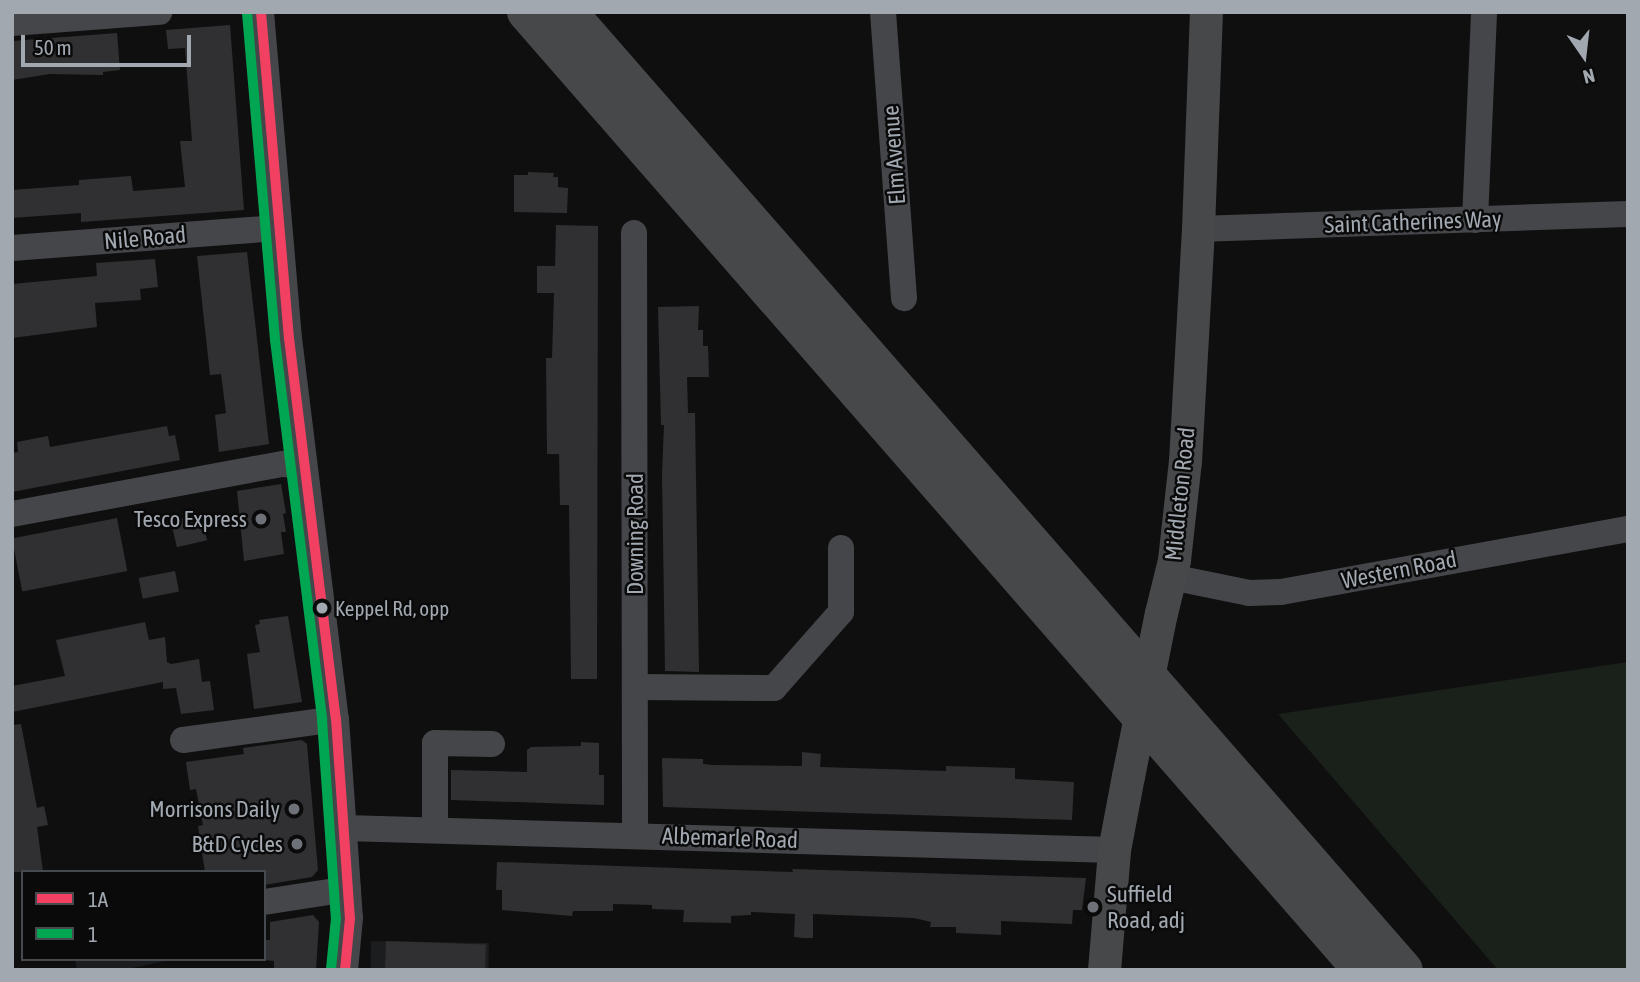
<!DOCTYPE html>
<style>
body{margin:0}
#map{position:relative;width:1640px;height:982px;overflow:hidden;background:#0f0f10;font-family:"Asap Condensed",sans-serif}
div>[style]{position:absolute}
.built>*{inset:0;background:#1c1d1e;transform-origin:0 0}
.green>*{inset:0;background:#1a201a}
.building>*{inset:0;background:#303032;transform-origin:0 0}
.minor>*{height:26px;margin:-13px;padding:0 13px;transform-origin:13px;border-radius:13px;background:#444649}
.major>*{height:33px;margin:-16.5px;padding:0 16.5px;transform-origin:16.5px;border-radius:16.5px;background:#47484a}
.highway>*{height:38px;margin:-19px;padding:0 19px;transform-origin:19px;border-radius:19px;background:#47484a}
.major-bridge>*{height:33px;margin:-16.5px;padding:0 16.5px;transform-origin:16.5px;border-radius:16.5px;background:#47484a}
.bus-1>*{height:10px;margin:-5px;padding:0 5px;transform-origin:5px;border-radius:5px;background:#f24062}
.bus-2>*{height:10px;margin:-5px;padding:0 5px;transform-origin:5px;border-radius:5px;background:#00a651}
.dots>*{width:19px;height:19px;translate:-50% -50%;box-sizing:border-box;border:4px solid #0a0a0b;border-radius:50%}
span{translate:-50% -50%;white-space:nowrap;text-align:center;line-height:1.15;-webkit-text-stroke:5px #0a0a0b;paint-order:stroke}
.bus-label{font-size:21px;color:#a1a8b0}
.left{translate:0 -50%;text-align:left}
.street-label{font-size:23px;color:#a1a8b0}
.poi-label{font-size:23px;color:#a1a8b0}
.right{translate:-100% -50%;text-align:right}
.frame{position:absolute;inset:0;border:14px solid #a1a8b0;pointer-events:none}
.legend{position:absolute;left:21px;top:870px;width:245px;height:91px;box-sizing:border-box;background:#0a0a0b;border:2px solid #46494d;margin:0;padding:9px 12px;list-style:none;font-size:21px;color:#a1a8b0}
.legend li{display:flex;align-items:center;gap:14px;height:35px}
.legend b{width:35px;border:2px solid #46494d}
.north{position:absolute;left:1549px;top:21px;width:70px;height:70px;-webkit-text-stroke:5px #0a0a0b;paint-order:stroke;rotate:166deg;font-size:19px;font-weight:700;line-height:28px;text-align:center;color:#a1a8b0}
.north::after{content:'';display:block;margin:auto;width:24px;height:32px;background:#a1a8b0;clip-path:polygon(50% 0,100% 100%,50% 72%,0 100%)}
.scale{position:absolute;left:21px;top:35px;width:170px;height:32px;box-sizing:border-box;border:4px solid #a1a8b0;border-top:0;padding-left:9px;font-size:21px;line-height:24px;white-space:nowrap;color:#a1a8b0;-webkit-text-stroke:5px #0a0a0b;paint-order:stroke}
</style>
<div id="map">
<div class="built">
<div style="left:371px;top:941px;width:118px;height:29px;rotate:1deg"></div>
<div style="clip-path:polygon(75px 959px,174px 959px,123px 970px,77px 970px)"></div>
</div>
<div class="green">
<div style="clip-path:polygon(1628px 662px,1628px 970px,1498px 970px,1278px 714px)"></div>
</div>
<div class="building">
<div style="clip-path:polygon(230px 25px,244px 210px,81px 222px,81px 213px,12px 218px,12px 190px,79px 185px,79px 180px,131px 176px,133px 191px,185px 187px,180px 141px,192px 141px,185px 48px,168px 49px,166px 30px)"></div>
<div style="clip-path:polygon(117px 33px,120px 70px,103px 72px,103px 75px,50px 74px,12px 80px,12px 41px)"></div>
<div style="clip-path:polygon(528px 172px,554px 173px,553px 177px,558px 177px,558px 187px,568px 188px,567px 213px,514px 212px,514px 175px,528px 175px)"></div>
<div style="clip-path:polygon(556px 225px,598px 226px,597px 679px,571px 679px,569px 505px,560px 505px,559px 454px,547px 454px,546px 358px,552px 358px,554px 293px,537px 293px,537px 266px,555px 266px)"></div>
<div style="clip-path:polygon(247px 252px,269px 444px,219px 452px,215px 415px,226px 413px,221px 374px,210px 375px,197px 256px)"></div>
<div style="clip-path:polygon(155px 259px,158px 287px,140px 289px,141px 300px,95px 303px,97px 327px,12px 338px,12px 284px,97px 276px,96px 263px)"></div>
<div style="clip-path:polygon(699px 306px,698px 330px,703px 330px,703px 346px,708px 346px,709px 377px,687px 377px,688px 413px,695px 413px,699px 672px,665px 671px,662px 474px,664px 425px,661px 425px,658px 307px)"></div>
<div style="clip-path:polygon(167px 426px,169px 436px,175px 435px,180px 460px,12px 492px,12px 453px,18px 452px,17px 442px,48px 436px,50px 447px)"></div>
<div style="clip-path:polygon(281px 484px,286px 513px,283px 514px,286px 532px,281px 532px,284px 554px,244px 561px,237px 491px)"></div>
<div style="left:201px;top:514px;width:27px;height:31px;rotate:77deg"></div>
<div style="left:117px;top:518px;width:54px;height:107px;rotate:79deg"></div>
<div style="left:175px;top:571px;width:21px;height:37px;rotate:79deg"></div>
<div style="clip-path:polygon(288px 616px,302px 702px,254px 709px,247px 654px,260px 652px,255px 625px,260px 624px,259px 620px)"></div>
<div style="clip-path:polygon(145px 622px,149px 640px,165px 637px,167px 662px,171px 664px,199px 659px,202px 682px,210px 681px,214px 710px,181px 714px,176px 688px,163px 689px,163px 682px,12px 712px,12px 686px,65px 676px,56px 640px)"></div>
<div style="clip-path:polygon(21px 724px,37px 808px,44px 806px,48px 825px,37px 827px,43px 872px,12px 872px,12px 725px)"></div>
<div style="clip-path:polygon(302px 740px,307px 744px,318px 870px,312px 877px,264px 885px,264px 872px,205px 872px,198px 826px,203px 825px,196px 789px,190px 790px,186px 762px,244px 754px,243px 748px)"></div>
<div style="clip-path:polygon(581px 742px,599px 743px,599px 775px,604px 775px,604px 805px,451px 800px,451px 770px,527px 772px,527px 750px,531px 747px,581px 746px)"></div>
<div style="clip-path:polygon(802px 752px,821px 754px,820px 767px,946px 771px,946px 766px,1015px 768px,1015px 779px,1074px 782px,1072px 820px,663px 807px,662px 758px,703px 759px,703px 764px,713px 765px,802px 766px)"></div>
<div style="clip-path:polygon(497px 862px,793px 872px,792px 869px,1086px 878px,1082px 910px,1073px 910px,1072px 924px,1001px 921px,1001px 935px,956px 933px,956px 927px,930px 927px,931px 922px,914px 918px,813px 914px,813px 938px,803px 938px,794px 937px,795px 914px,751px 912px,751px 915px,731px 916px,731px 923px,683px 922px,684px 910px,652px 909px,652px 905px,613px 904px,613px 911px,573px 911px,572px 916px,502px 910px,502px 890px,496px 890px)"></div>
<div style="clip-path:polygon(313px 915px,319px 922px,316px 970px,274px 970px,274px 961px,264px 960px,264px 940px,270px 940px,270px 922px)"></div>
<div style="left:386px;top:941px;width:100px;height:29px;rotate:2deg"></div>
</div>
<div class="minor">
<div style="left:261px;top:12px;width:327px;rotate:85.1deg"></div>
<div style="left:289px;top:338px;width:384px;rotate:83deg"></div>
<div style="left:336px;top:719px;width:199px;rotate:86deg"></div>
<div style="left:350px;top:918px;width:52px;rotate:95.5deg"></div>
<div style="left:883px;top:12px;width:287px;rotate:85.8deg"></div>
<div style="left:12px;top:23px;width:148px;rotate:-4.3deg"></div>
<div style="left:1475px;top:220px;width:208px;rotate:-87.5deg"></div>
<div style="left:1198px;top:229px;width:430px;rotate:-2deg"></div>
<div style="left:634px;top:233px;width:603px;rotate:89.9deg"></div>
<div style="left:12px;top:248px;width:267px;rotate:-4.3deg"></div>
<div style="left:12px;top:514px;width:276px;rotate:-10.5deg"></div>
<div style="left:283px;top:464px;width:21px;rotate:5deg"></div>
<div style="left:1171px;top:577px;width:80px;rotate:11.6deg"></div>
<div style="left:1249px;top:593px;width:32px;rotate:-2deg"></div>
<div style="left:1281px;top:592px;width:353px;rotate:-10.3deg"></div>
<div style="left:635px;top:687px;width:139px;rotate:0.4deg"></div>
<div style="left:774px;top:688px;width:101px;rotate:-48.6deg"></div>
<div style="left:841px;top:612px;width:64px;rotate:-90deg"></div>
<div style="left:183px;top:740px;width:154px;rotate:-7.8deg"></div>
<div style="left:345px;top:828px;width:769px;rotate:1.64deg"></div>
<div style="left:435px;top:828px;width:85px;rotate:-90deg"></div>
<div style="left:435px;top:743px;width:57px;rotate:1deg"></div>
<div style="left:264px;top:902px;width:85px;rotate:-8.8deg"></div>
</div>
<div class="major">
<div style="left:1161px;top:613px;width:55px;rotate:-76.2deg"></div>
<div style="left:1174px;top:560px;width:100px;rotate:-83.7deg"></div>
<div style="left:1185px;top:461px;width:232px;rotate:-86.8deg"></div>
<div style="left:1198px;top:229px;width:217px;rotate:-87.9deg"></div>
<div style="left:1104px;top:970px;width:120px;rotate:-85.2deg"></div>
<div style="left:1114px;top:850px;width:75px;rotate:-79.3deg"></div>
</div>
<div class="highway">
<div style="left:526px;top:12px;width:1271px;rotate:48.89deg"></div>
<div style="left:568px;top:12px;width:1271px;rotate:48.89deg"></div>
</div>
<div class="major-bridge">
<div style="left:1128px;top:776px;width:166px;rotate:-78.6deg"></div>
</div>
<div class="bus-1">
<div style="left:261px;top:12px;width:327px;rotate:85.1deg"></div>
<div style="left:289px;top:338px;width:384px;rotate:83deg"></div>
<div style="left:336px;top:719px;width:199px;rotate:86deg"></div>
<div style="left:350px;top:918px;width:52px;rotate:95.5deg"></div>
</div>
<div class="bus-2">
<div style="left:247px;top:13px;width:328px;rotate:85.1deg"></div>
<div style="left:275px;top:340px;width:383px;rotate:82.9deg"></div>
<div style="left:322px;top:720px;width:198px;rotate:86deg"></div>
<div style="left:336px;top:918px;width:51px;rotate:95.6deg"></div>
</div>
<div class="dots">
<div style="left:261px;top:519px;background:#6e7278"></div>
<div style="left:322px;top:608px;background:#a1a8b0"></div>
<div style="left:294px;top:809px;background:#6e7278"></div>
<div style="left:297px;top:844px;background:#6e7278"></div>
<div style="left:1093px;top:907px;background:#6e7278"></div>
</div>
<div class="bus-label">
<span class="left" style="left:335px;top:608px">Keppel Rd, opp</span>
</div>
<div class="street-label">
<span style="left:894px;top:155px;rotate:-94deg">Elm Avenue</span>
<span style="left:1413px;top:222px;rotate:-2deg">Saint Catherines Way</span>
<span style="left:145px;top:238px;rotate:-5deg">Nile Road</span>
<span style="left:1180px;top:494px;rotate:-84deg">Middleton Road</span>
<span style="left:635px;top:534px;rotate:-90deg">Downing Road</span>
<span style="left:1399px;top:570px;rotate:-11deg">Western Road</span>
<span style="left:730px;top:838px;rotate:2deg">Albemarle Road</span>
</div>
<div class="poi-label">
<span class="right" style="left:247px;top:519px">Tesco Express</span>
<span class="right" style="left:280px;top:809px">Morrisons Daily</span>
<span class="right" style="left:283px;top:844px">B&amp;D Cycles</span>
<span class="left" style="left:1107px;top:907px">Suffield<br>Road, adj</span>
</div>
<div class="frame"></div>
<ul class="legend">
<li><b style="height:9px;background:#f24062"></b>1A</li>
<li><b style="height:9px;background:#00a651"></b>1</li>
</ul>
<div class="north">N</div>
<div class="scale">50 m</div>
</div>
